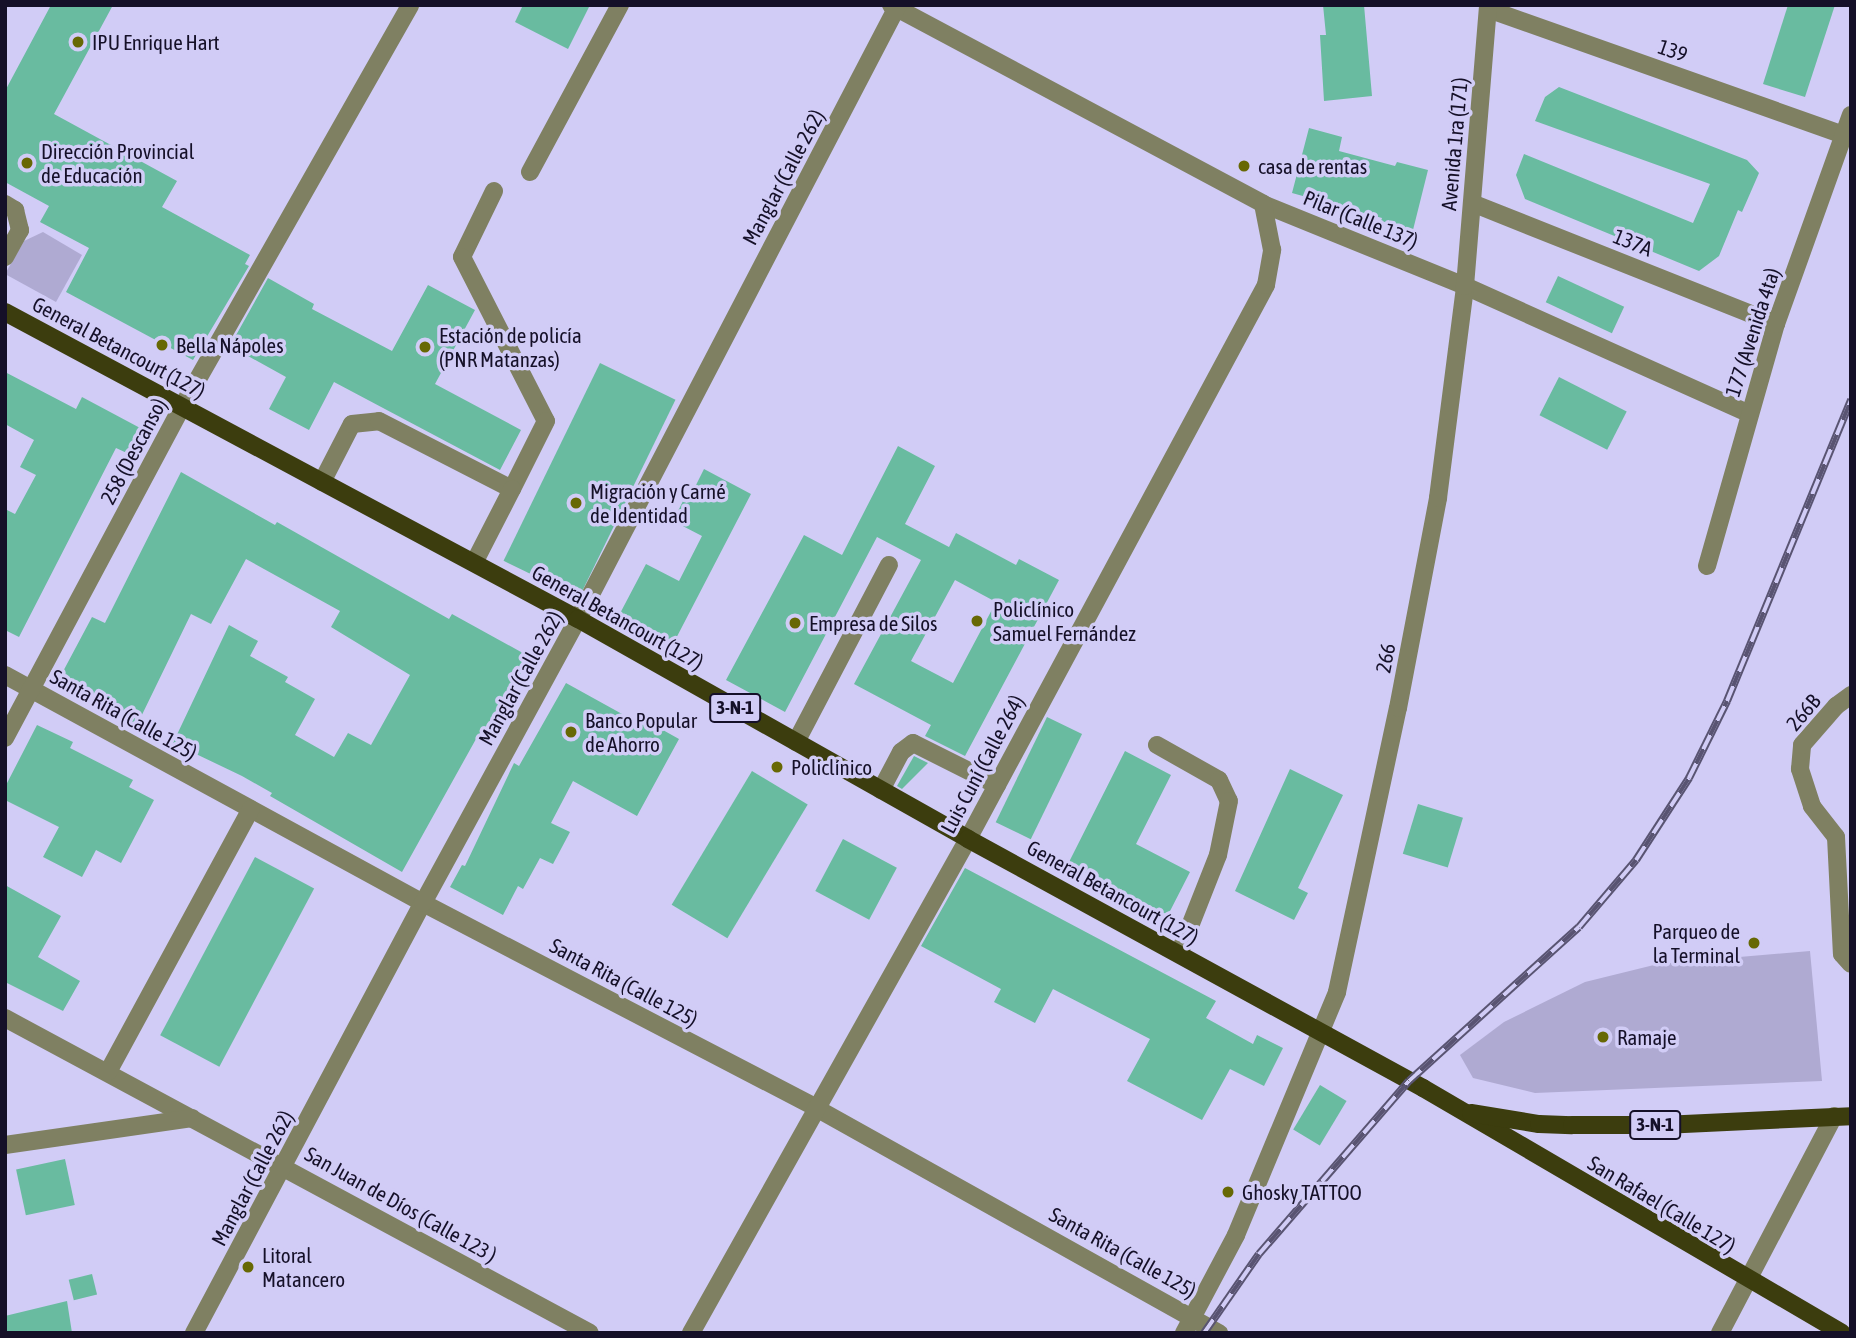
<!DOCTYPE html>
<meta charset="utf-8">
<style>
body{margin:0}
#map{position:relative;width:1856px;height:1338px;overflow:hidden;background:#d1ccf6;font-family:"Asap Condensed",sans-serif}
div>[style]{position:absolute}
.green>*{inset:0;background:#afaad2}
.building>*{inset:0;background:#69bba0;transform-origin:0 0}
.minor>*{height:18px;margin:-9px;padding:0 9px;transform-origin:9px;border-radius:9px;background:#7f8062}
.major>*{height:18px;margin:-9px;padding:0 9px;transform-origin:9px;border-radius:9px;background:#3c3d0e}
.rail>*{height:8px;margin-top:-4px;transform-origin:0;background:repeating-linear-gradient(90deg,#d1ccf6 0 16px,#595472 0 32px);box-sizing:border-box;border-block:2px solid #595472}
.dots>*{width:19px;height:19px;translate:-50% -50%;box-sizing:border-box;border:4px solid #d1ccf6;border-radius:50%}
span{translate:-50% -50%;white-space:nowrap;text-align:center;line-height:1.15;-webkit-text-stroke:7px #d1ccf6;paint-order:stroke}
.shield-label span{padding:2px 5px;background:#d1ccf6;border:2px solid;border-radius:5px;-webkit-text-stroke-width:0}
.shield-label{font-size:19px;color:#151028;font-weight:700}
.poi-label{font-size:21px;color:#151028}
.left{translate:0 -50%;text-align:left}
.right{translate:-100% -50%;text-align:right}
.street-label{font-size:21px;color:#151028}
.frame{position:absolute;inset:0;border:7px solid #151028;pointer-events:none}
</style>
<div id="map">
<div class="green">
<div style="clip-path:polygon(43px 232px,82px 255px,56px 302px,5px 274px,24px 241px)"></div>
<div style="clip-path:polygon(1810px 951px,1822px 1081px,1535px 1093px,1473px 1078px,1460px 1055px,1504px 1022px,1585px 982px,1658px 964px)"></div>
</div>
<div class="building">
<div style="clip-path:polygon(51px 5px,113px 5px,54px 114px,177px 181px,162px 207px,250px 255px,245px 264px,249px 266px,193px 360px,66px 292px,89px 248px,40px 222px,49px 206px,5px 182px,5px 91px)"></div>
<div style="clip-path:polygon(523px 5px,590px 5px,568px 49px,515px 22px)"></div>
<div style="clip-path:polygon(1323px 5px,1364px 5px,1372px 96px,1324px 101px,1320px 35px,1326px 35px)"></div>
<div style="clip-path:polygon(1788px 5px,1835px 5px,1805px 97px,1763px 84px)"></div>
<div style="clip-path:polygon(1559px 87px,1747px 160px,1759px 173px,1742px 212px,1738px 210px,1719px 256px,1699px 271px,1525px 199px,1516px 175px,1524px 154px,1693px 223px,1710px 184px,1535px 121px,1545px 97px)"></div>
<div style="clip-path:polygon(1309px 128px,1342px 137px,1339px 151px,1395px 166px,1397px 162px,1428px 170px,1413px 230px,1381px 221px,1382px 218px,1292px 193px)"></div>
<div style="left:1558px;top:276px;width:73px;height:29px;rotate:25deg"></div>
<div style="clip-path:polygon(268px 278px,314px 304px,312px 309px,392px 351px,428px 285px,475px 310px,435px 384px,521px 430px,500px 470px,334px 382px,309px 430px,269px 409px,286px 377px,230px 346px)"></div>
<div style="left:600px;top:363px;width:84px;height:220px;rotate:26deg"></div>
<div style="clip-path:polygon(5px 372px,76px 409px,82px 397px,142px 429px,129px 454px,116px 448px,19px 637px,5px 630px,5px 509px,15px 514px,36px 475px,20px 467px,34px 440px,5px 424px)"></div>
<div style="left:1559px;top:377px;width:76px;height:43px;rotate:27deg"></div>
<div style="clip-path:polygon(evenodd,898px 446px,935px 466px,905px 524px,949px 547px,956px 533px,1016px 565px,1019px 559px,1059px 580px,965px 756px,925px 736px,931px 725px,854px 684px,921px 560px,877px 537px,785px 712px,726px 680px,804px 535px,842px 555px,898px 446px,955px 580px,996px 602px,953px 683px,911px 661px,955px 580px)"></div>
<div style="clip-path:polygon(704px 469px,751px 494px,670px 650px,616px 621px,646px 564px,679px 581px,702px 536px,673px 521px,683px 501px,687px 503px)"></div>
<div style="clip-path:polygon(181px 472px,275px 525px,277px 522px,449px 619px,452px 614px,530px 657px,482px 743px,476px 739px,402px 872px,270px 796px,272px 793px,242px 776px,173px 743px,229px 625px,258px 641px,250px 656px,288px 677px,285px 682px,315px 699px,295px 735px,334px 757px,348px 733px,371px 745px,410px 675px,331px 627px,340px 611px,246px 559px,211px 624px,191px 614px,137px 725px,59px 679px,92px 617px,105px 623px)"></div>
<div style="clip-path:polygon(566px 683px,642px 725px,645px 720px,679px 739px,637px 816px,573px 781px,551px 823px,570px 832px,553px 864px,540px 858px,523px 889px,518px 886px,503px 915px,450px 887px,462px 865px,465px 866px,514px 763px,519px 766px)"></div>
<div style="left:1047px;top:717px;width:39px;height:117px;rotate:26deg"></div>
<div style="clip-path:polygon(37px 725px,73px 742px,70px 748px,133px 780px,129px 787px,154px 800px,121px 863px,96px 850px,82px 877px,43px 857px,59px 827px,5px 800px,5px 787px)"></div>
<div style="clip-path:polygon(1125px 751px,1171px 775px,1136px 844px,1190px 872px,1168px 915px,1068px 864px)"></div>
<div style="clip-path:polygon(914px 756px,928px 763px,902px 789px,897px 786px)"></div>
<div style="clip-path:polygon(1290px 769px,1343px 795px,1298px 888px,1308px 893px,1294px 920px,1235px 891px)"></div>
<div style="left:752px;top:771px;width:65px;height:156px;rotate:31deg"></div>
<div style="left:1418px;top:804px;width:47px;height:52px;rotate:17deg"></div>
<div style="left:843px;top:839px;width:61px;height:59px;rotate:28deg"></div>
<div style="left:255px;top:857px;width:67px;height:202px;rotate:28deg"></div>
<div style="clip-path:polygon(965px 868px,1216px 1001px,1206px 1018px,1253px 1044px,1257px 1035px,1283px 1048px,1264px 1086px,1230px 1069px,1202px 1120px,1127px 1081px,1150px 1039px,1053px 989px,1035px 1023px,994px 1002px,1001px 989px,921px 946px)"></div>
<div style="clip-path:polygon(5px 885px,61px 916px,38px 957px,80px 981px,63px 1011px,5px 982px)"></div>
<div style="left:1320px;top:1085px;width:31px;height:52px;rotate:31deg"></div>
<div style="left:65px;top:1159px;width:47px;height:50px;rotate:78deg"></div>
<div style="left:92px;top:1274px;width:21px;height:24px;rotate:76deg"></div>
<div style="clip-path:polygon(67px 1301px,72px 1333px,5px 1333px,5px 1316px)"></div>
</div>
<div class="minor">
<div style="left:891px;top:5px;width:422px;rotate:28.1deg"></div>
<div style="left:1263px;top:204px;width:218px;rotate:22.1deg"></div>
<div style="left:1465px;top:286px;width:312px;rotate:24.2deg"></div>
<div style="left:1488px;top:9px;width:378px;rotate:19.5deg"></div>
<div style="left:530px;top:172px;width:190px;rotate:-61.7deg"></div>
<div style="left:494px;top:191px;width:73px;rotate:115.9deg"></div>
<div style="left:462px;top:257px;width:184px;rotate:62.9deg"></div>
<div style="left:546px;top:421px;width:76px;rotate:116.6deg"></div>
<div style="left:1472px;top:203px;width:327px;rotate:21.7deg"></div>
<div style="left:5px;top:204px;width:12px;rotate:31deg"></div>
<div style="left:15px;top:210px;width:21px;rotate:76deg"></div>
<div style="left:20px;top:230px;width:31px;rotate:119deg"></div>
<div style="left:322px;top:482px;width:65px;rotate:-62.7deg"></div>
<div style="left:352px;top:424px;width:27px;rotate:-6deg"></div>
<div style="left:379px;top:421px;width:149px;rotate:27.1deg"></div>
<div style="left:512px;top:489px;width:83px;rotate:117.2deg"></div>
<div style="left:1707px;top:566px;width:252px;rotate:-74.1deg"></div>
<div style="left:1776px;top:324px;width:222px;rotate:-70.3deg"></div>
<div style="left:5px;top:675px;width:476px;rotate:28.6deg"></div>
<div style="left:423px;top:903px;width:443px;rotate:27.5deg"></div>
<div style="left:816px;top:1108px;width:462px;rotate:29.2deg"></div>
<div style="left:5px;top:738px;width:375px;rotate:-61.9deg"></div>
<div style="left:182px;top:407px;width:462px;rotate:-60.4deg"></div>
<div style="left:796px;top:742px;width:200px;rotate:-62.3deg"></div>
<div style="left:1157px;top:745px;width:71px;rotate:29.4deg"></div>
<div style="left:1219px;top:780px;width:23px;rotate:65deg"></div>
<div style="left:1229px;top:801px;width:55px;rotate:101.5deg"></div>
<div style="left:1218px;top:855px;width:106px;rotate:111.5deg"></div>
<div style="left:881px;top:790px;width:43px;rotate:-62.2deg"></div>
<div style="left:901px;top:752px;width:15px;rotate:-37deg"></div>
<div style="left:913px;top:743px;width:94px;rotate:26.6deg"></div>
<div style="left:1836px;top:837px;width:39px;rotate:-128deg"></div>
<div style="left:1812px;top:806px;width:39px;rotate:-108deg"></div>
<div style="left:1800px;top:769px;width:24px;rotate:-85deg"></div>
<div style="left:1802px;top:745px;width:52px;rotate:-48.9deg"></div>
<div style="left:1836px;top:706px;width:19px;rotate:-36deg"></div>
<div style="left:1836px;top:837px;width:117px;rotate:87.1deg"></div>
<div style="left:1842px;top:954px;width:13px;rotate:48deg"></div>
<div style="left:5px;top:1018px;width:664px;rotate:28.3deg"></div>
<div style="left:108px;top:1072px;width:299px;rotate:-61.5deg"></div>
<div style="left:5px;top:1145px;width:189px;rotate:-8.2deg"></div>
<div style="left:194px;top:1333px;width:487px;rotate:-62deg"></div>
<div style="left:423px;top:903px;width:324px;rotate:-61.4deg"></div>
<div style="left:578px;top:619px;width:692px;rotate:-62.47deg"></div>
<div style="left:691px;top:1333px;width:566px;rotate:-60.72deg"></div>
<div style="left:968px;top:839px;width:629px;rotate:-61.72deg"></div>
<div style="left:1266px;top:285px;width:36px;rotate:-80deg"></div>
<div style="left:1272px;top:250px;width:47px;rotate:-101.1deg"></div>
<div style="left:1184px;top:1333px;width:111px;rotate:-62deg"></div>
<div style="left:1236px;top:1235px;width:263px;rotate:-67.4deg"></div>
<div style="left:1337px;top:992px;width:290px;rotate:-77.9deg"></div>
<div style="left:1398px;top:708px;width:214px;rotate:-79.2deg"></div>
<div style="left:1438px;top:498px;width:214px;rotate:-82.7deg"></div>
<div style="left:1465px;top:286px;width:282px;rotate:-85.3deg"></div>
<div style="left:1720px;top:1333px;width:245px;rotate:-62.3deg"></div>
</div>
<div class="major">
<div style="left:5px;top:312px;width:650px;rotate:28.18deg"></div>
<div style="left:578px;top:619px;width:448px;rotate:29.4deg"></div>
<div style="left:968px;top:839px;width:519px;rotate:28.69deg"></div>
<div style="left:1423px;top:1088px;width:485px;rotate:30.3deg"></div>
<div style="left:1471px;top:1113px;width:69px;rotate:9.2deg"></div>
<div style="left:1539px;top:1124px;width:33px;rotate:2deg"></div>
<div style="left:1572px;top:1125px;width:91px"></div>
<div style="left:1663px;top:1125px;width:188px;rotate:-2.7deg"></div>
</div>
<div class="rail">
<div style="left:1204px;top:1333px;width:96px;rotate:-55.2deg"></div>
<div style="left:1259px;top:1254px;width:229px;rotate:-49.1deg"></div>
<div style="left:1409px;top:1081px;width:229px;rotate:-42.2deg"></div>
<div style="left:1579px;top:927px;width:88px;rotate:-49.6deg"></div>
<div style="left:1636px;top:860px;width:98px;rotate:-57.1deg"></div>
<div style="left:1689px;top:778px;width:86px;rotate:-63.7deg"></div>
<div style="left:1727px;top:701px;width:326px;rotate:-67.6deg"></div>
</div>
<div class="dots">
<div style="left:78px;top:42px;background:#676804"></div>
<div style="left:27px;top:163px;background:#676804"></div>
<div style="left:1244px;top:166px;background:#676804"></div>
<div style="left:162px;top:345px;background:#676804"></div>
<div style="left:425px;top:347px;background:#676804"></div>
<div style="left:576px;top:503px;background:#676804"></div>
<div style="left:977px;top:621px;background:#676804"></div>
<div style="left:795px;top:623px;background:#676804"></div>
<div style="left:571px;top:732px;background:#676804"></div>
<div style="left:777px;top:767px;background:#676804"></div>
<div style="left:1754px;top:943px;background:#676804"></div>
<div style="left:1603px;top:1037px;background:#676804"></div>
<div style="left:1228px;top:1192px;background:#676804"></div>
<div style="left:248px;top:1267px;background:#676804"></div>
</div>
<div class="shield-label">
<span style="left:735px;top:708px">3-N-1</span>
<span style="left:1655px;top:1125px">3-N-1</span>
</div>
<div class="poi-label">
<span class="left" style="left:92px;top:42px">IPU Enrique Hart</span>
<span class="left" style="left:41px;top:163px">Dirección Provincial<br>de Educación</span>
<span class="left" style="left:1258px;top:166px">casa de rentas</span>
<span class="left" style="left:439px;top:347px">Estación de policía<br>(PNR Matanzas)</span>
<span class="left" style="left:176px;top:345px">Bella Nápoles</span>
<span class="left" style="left:590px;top:503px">Migración y Carné<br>de Identidad</span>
<span class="left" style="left:993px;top:621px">Policlínico<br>Samuel Fernández</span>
<span class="left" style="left:809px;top:623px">Empresa de Silos</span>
<span class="left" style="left:585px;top:732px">Banco Popular<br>de Ahorro</span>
<span class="left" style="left:791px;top:767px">Policlínico</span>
<span class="right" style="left:1740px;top:943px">Parqueo de<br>la Terminal</span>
<span class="left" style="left:1617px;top:1037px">Ramaje</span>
<span class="left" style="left:1242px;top:1192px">Ghosky TATTOO</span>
<span class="left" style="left:262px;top:1267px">Litoral<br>Matancero</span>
</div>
<div class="street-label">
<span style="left:1673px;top:50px;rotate:19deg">139</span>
<span style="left:1454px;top:144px;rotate:-85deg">Avenida 1ra (171)</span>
<span style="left:783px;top:177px;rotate:-62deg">Manglar (Calle 262)</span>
<span style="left:1361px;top:219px;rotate:22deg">Pilar (Calle 137)</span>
<span style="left:1633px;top:242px;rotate:22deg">137A</span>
<span style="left:1752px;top:332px;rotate:-72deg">177 (Avenida 4ta)</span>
<span style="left:119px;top:347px;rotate:28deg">General Betancourt (127)</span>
<span style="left:133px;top:451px;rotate:-62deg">258 (Descanso)</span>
<span style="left:618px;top:617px;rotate:29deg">General Betancourt (127)</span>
<span style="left:1385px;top:658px;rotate:-79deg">266</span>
<span style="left:520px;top:678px;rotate:-61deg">Manglar (Calle 262)</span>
<span style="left:1803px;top:712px;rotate:-50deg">266B</span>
<span style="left:124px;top:714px;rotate:29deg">Santa Rita (Calle 125)</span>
<span style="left:982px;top:764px;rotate:-62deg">Luis Cuní (Calle 264)</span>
<span style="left:1113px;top:892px;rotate:29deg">General Betancourt (127)</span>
<span style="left:624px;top:982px;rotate:28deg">Santa Rita (Calle 125)</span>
<span style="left:252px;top:1178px;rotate:-62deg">Manglar (Calle 262)</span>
<span style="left:401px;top:1204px;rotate:29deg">San Juan de Díos (Calle 123 )</span>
<span style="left:1662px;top:1204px;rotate:31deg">San Rafael (Calle 127)</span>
<span style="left:1123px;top:1252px;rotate:29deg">Santa Rita (Calle 125)</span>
</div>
<div class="frame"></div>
</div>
